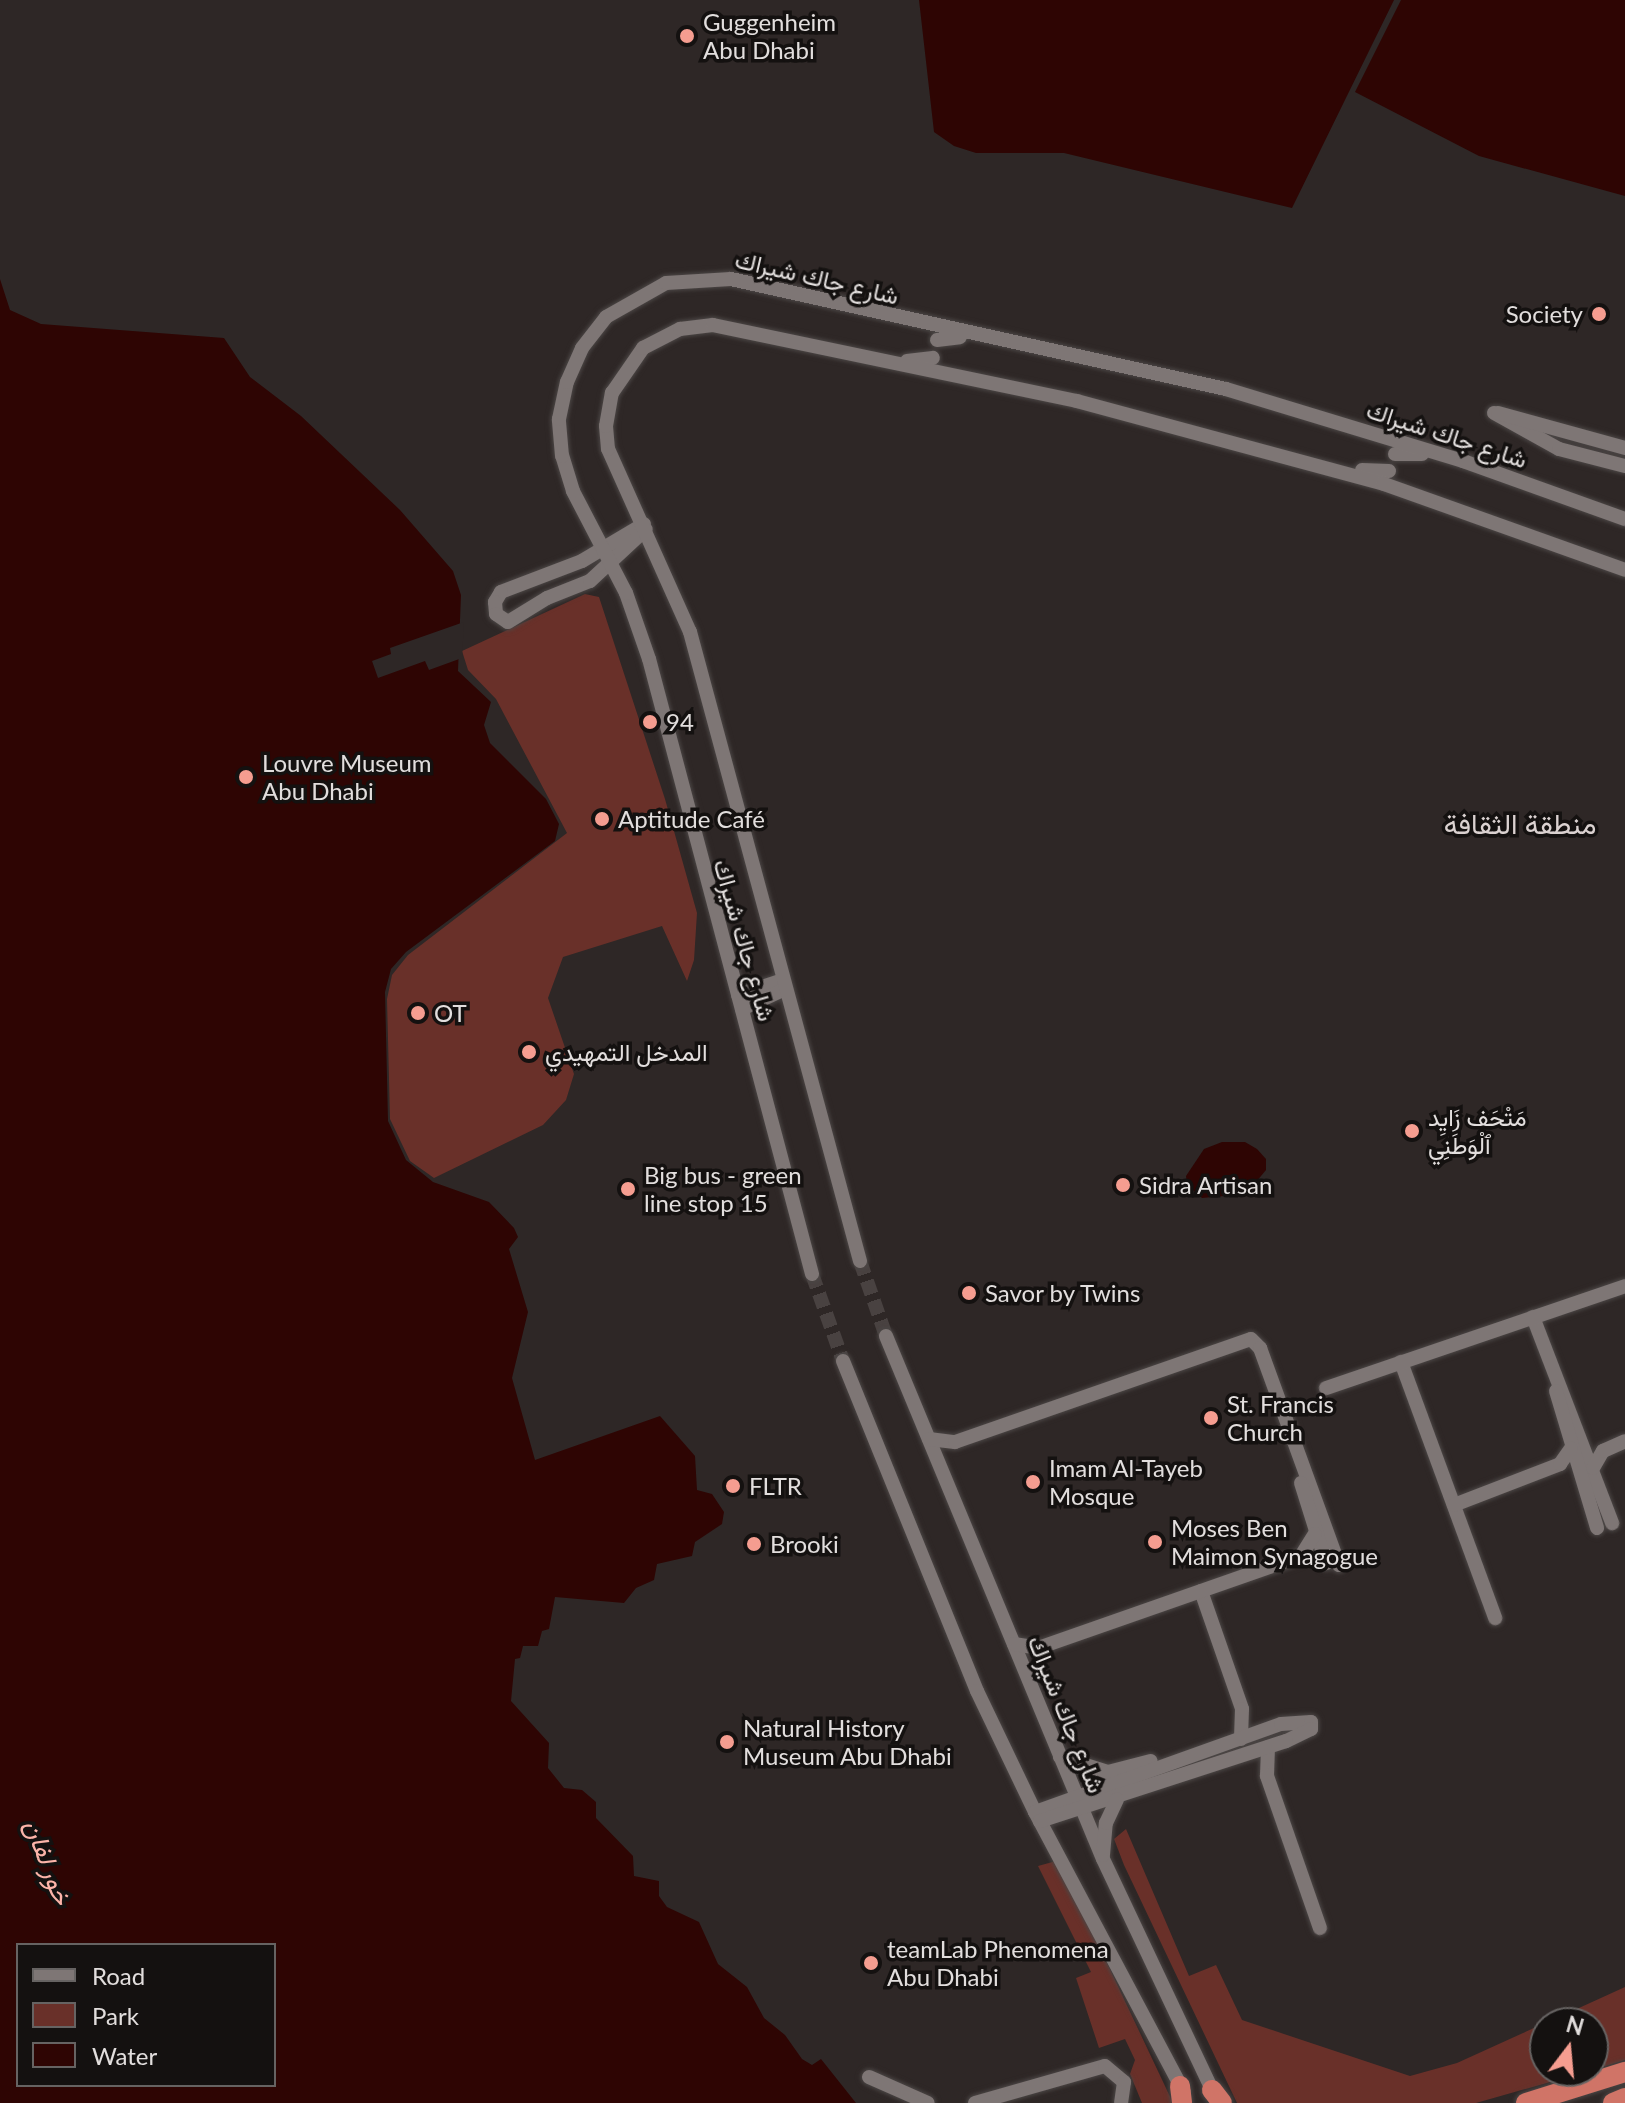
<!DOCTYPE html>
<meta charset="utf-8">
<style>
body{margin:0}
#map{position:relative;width:1625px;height:2103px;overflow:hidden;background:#2e2726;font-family:Lato,Vazirmatn,sans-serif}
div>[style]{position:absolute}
.green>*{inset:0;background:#693029}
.water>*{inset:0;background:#2e0503}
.pier>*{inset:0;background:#2e2726}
.minor-tunnel>*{height:14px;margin-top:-7px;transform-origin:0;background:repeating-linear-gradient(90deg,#494241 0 14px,transparent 0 21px)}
.roads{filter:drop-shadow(0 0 2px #4b4645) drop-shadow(0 0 2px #4b4645)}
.minor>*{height:14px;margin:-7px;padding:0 7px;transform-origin:7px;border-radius:7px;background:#7e7675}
.highway>*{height:20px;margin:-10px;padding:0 10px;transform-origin:10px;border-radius:10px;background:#d07467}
.dots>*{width:22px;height:22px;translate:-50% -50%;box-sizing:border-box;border:4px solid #141110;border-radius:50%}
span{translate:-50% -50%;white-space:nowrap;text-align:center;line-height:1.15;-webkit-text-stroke:7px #141110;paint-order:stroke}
.poi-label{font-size:24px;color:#e2dedd}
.left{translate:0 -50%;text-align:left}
.right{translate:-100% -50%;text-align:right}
.street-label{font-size:24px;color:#e2dedd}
.water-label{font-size:26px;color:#fcb4a9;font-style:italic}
.quarter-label{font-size:28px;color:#dad1d0}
.legend{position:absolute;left:16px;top:1943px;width:260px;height:144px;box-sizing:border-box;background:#141110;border:2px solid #666362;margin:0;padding:10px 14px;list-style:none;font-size:24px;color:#e2dedd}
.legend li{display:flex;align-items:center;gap:16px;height:40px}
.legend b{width:40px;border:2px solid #666362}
.north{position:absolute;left:1529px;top:2007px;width:80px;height:80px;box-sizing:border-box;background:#141110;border:2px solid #666362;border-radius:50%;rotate:16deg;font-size:22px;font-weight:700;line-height:32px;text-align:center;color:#e2dedd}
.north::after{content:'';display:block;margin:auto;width:28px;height:36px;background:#f59d90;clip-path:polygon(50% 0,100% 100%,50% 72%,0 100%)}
</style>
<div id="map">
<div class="green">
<div style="clip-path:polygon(585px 594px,599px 597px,665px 799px,697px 913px,694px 960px,687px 981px,662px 926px,563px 957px,548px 998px,574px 1074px,566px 1100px,543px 1125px,434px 1178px,410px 1161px,390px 1119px,387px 999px,392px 975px,408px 955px,567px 833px,496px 699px,468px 670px,462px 651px)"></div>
<div style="clip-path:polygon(1126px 1829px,1189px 1976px,1216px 1965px,1242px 2020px,1410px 2076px,1457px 2063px,1545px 2023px,1545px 2071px,1589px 2071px,1476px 2103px,1237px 2103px,1124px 1865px,1114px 1839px)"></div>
<div style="clip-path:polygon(1056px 1861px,1099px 1946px,1173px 2103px,1142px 2103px,1130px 2074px,1135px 2060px,1125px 2039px,1099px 2048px,1076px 1978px,1091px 1972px,1038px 1866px)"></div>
<div style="clip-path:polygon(1625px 1987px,1625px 2060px,1593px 2070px,1593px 2023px,1546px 2023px)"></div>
</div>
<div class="water">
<div style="clip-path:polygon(919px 0,1394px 0,1292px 208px,1064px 153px,976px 153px,954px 146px,934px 132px)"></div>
<div style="clip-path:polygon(1401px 0,1625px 0,1625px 196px,1479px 156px,1355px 92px)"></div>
<div style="clip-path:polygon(evenodd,0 279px,10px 310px,41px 324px,224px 338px,250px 377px,301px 416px,400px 510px,453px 571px,461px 595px,458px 671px,491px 702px,484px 725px,490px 743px,546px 799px,559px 824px,555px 841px,406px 952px,391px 969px,385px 992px,388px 1121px,406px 1160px,433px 1182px,489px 1202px,514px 1228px,518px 1237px,509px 1249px,528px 1312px,512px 1378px,535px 1460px,660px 1416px,695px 1456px,697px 1490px,712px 1494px,724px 1512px,722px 1524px,695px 1542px,692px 1556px,657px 1564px,654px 1580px,636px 1588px,624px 1603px,555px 1597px,549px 1629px,542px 1631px,538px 1646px,523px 1646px,520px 1658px,515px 1659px,511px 1701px,549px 1743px,548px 1768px,564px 1788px,582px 1790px,596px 1802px,596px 1818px,633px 1856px,634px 1876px,659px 1881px,659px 1896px,667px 1907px,699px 1922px,718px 1964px,747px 1987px,764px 2018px,785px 2035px,802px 2059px,812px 2065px,821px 2059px,856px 2103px,0 2103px,0 279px,18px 1945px,274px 1945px,274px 2085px,18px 2085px,18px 1945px)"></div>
<div style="clip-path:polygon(1222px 1142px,1245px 1142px,1257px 1149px,1266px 1159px,1266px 1170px,1246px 1194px,1202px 1198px,1187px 1185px,1186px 1176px,1204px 1149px)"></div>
</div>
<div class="pier">
<div style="clip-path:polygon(464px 622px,462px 658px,429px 670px,425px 661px,378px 678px,372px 661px,391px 654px,390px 648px)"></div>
</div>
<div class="minor-tunnel">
<div style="left:860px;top:1261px;width:79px;rotate:70.9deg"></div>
<div style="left:812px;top:1274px;width:92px;rotate:70.4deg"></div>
</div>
<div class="roads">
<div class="minor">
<div style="left:937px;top:340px;width:23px;rotate:-7deg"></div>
<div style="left:907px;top:361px;width:26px;rotate:-7deg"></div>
<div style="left:1494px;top:413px;width:74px;rotate:29deg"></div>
<div style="left:1559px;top:449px;width:68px;rotate:14.4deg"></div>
<div style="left:1498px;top:413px;width:132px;rotate:15.4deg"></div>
<div style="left:1395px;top:454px;width:27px"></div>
<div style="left:1362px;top:470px;width:27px;rotate:2deg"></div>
<div style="left:644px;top:524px;width:72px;rotate:149.2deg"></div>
<div style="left:582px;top:561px;width:87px;rotate:159.1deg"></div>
<div style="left:501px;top:592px;width:12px;rotate:121deg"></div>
<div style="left:495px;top:602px;width:12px;rotate:85deg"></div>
<div style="left:496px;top:614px;width:14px;rotate:34deg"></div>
<div style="left:508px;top:622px;width:46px;rotate:-31.6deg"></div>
<div style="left:547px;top:598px;width:46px;rotate:-21.6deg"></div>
<div style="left:590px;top:581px;width:76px;rotate:-42.9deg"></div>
<div style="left:738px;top:995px;width:47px;rotate:-18.4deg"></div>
<div style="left:742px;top:1009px;width:47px;rotate:-24.9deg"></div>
<div style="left:860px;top:1261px;width:652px;rotate:-105.12deg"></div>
<div style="left:690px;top:632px;width:201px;rotate:-114.1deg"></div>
<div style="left:608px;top:449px;width:23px;rotate:-95deg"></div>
<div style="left:606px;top:426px;width:34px;rotate:-80deg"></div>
<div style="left:612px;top:393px;width:55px;rotate:-55.4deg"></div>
<div style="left:643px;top:348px;width:42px;rotate:-27.2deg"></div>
<div style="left:680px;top:329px;width:33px;rotate:-7deg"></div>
<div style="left:713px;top:325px;width:372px;rotate:11.8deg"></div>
<div style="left:1077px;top:401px;width:318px;rotate:15.1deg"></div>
<div style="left:1384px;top:484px;width:256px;rotate:19.6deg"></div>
<div style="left:812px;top:1274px;width:636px;rotate:-104.84deg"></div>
<div style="left:649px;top:659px;width:70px;rotate:-109.2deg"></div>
<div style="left:626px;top:593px;width:115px;rotate:-117.5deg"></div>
<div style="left:573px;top:491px;width:37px;rotate:-107deg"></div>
<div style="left:562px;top:456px;width:37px;rotate:-95deg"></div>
<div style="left:559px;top:419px;width:38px;rotate:-78deg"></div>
<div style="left:567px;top:382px;width:37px;rotate:-66deg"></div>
<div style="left:582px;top:348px;width:39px;rotate:-52deg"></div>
<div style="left:606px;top:317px;width:69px;rotate:-29.5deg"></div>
<div style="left:666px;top:283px;width:65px;rotate:-3.5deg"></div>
<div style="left:731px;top:279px;width:507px;rotate:12.53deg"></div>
<div style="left:1226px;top:389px;width:248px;rotate:16.9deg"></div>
<div style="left:1463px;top:461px;width:172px;rotate:19.7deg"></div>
<div style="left:1533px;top:1317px;width:221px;rotate:69deg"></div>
<div style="left:886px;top:1336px;width:566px;rotate:67.47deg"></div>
<div style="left:1103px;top:1859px;width:262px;rotate:64.7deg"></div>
<div style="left:843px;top:1361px;width:356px;rotate:67.9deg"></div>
<div style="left:977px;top:1691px;width:134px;rotate:64.4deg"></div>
<div style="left:1035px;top:1812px;width:317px;rotate:62deg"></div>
<div style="left:1401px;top:1362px;width:273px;rotate:69.8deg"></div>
<div style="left:1326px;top:1388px;width:316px;rotate:-18.8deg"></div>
<div style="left:1556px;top:1391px;width:143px;rotate:73.3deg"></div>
<div style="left:929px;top:1439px;width:26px;rotate:7deg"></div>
<div style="left:955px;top:1442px;width:313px;rotate:-19.2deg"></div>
<div style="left:1251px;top:1339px;width:13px;rotate:45deg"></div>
<div style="left:1260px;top:1348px;width:231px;rotate:70deg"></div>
<div style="left:1593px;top:1468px;width:20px;rotate:-60deg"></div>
<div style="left:1603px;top:1451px;width:24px;rotate:-24deg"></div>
<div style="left:1301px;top:1483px;width:84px;rotate:72.6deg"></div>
<div style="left:1454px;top:1505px;width:114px;rotate:-21.1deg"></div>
<div style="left:1560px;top:1464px;width:19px;rotate:-55deg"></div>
<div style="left:1201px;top:1591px;width:125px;rotate:70.8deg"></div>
<div style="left:1242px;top:1709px;width:30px;rotate:92deg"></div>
<div style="left:1014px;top:1644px;width:24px;rotate:9deg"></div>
<div style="left:1038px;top:1648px;width:279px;rotate:-19.3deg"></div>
<div style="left:1301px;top:1556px;width:26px;rotate:-58deg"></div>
<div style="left:1268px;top:1747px;width:29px;rotate:92deg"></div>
<div style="left:1267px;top:1776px;width:161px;rotate:70.8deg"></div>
<div style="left:1060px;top:1757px;width:50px;rotate:17.4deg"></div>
<div style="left:1108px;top:1772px;width:44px;rotate:-14.3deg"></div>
<div style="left:1035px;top:1812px;width:261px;rotate:-19.7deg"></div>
<div style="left:1281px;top:1724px;width:30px;rotate:-4deg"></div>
<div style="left:1311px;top:1722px;width:7px;rotate:90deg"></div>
<div style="left:1311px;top:1729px;width:28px;rotate:154deg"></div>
<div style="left:1286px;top:1741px;width:259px;rotate:162deg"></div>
<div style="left:1103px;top:1855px;width:32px;rotate:-85deg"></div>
<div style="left:1106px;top:1823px;width:26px;rotate:-65deg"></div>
<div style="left:869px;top:2077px;width:64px;rotate:23.8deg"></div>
<div style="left:975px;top:2103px;width:135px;rotate:-15.9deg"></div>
<div style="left:1105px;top:2066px;width:25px;rotate:40deg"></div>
<div style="left:1124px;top:2082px;width:21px;rotate:98deg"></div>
</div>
<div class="highway">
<div style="left:1180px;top:2086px;width:17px;rotate:83deg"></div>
<div style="left:1212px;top:2090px;width:16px;rotate:52deg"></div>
<div style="left:1526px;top:2103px;width:104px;rotate:-17.4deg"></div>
<div style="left:1613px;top:2103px;width:13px;rotate:-23deg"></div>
</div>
</div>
<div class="dots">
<div style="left:687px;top:36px;background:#f59d90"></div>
<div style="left:1599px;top:314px;background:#f59d90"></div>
<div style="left:650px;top:722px;background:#f59d90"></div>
<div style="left:246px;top:777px;background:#f59d90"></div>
<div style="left:602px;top:819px;background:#f59d90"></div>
<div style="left:418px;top:1013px;background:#f59d90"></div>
<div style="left:529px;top:1052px;background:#f59d90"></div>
<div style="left:1412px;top:1131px;background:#f59d90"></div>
<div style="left:1123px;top:1185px;background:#f59d90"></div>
<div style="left:628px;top:1189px;background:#f59d90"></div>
<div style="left:969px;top:1293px;background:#f59d90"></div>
<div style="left:1211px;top:1418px;background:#f59d90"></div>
<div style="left:1033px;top:1482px;background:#f59d90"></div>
<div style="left:733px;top:1486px;background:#f59d90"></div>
<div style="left:1155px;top:1542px;background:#f59d90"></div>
<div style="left:754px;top:1544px;background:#f59d90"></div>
<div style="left:727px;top:1742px;background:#f59d90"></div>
<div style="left:871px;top:1963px;background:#f59d90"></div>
</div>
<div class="poi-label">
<span class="left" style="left:703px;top:36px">Guggenheim<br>Abu Dhabi</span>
<span class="right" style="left:1583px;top:314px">Society</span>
<span class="left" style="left:666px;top:722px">94</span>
<span class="left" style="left:262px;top:777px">Louvre Museum<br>Abu Dhabi</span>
<span class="left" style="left:618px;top:819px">Aptitude Café</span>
<span class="left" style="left:434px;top:1013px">OT</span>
<span class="left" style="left:545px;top:1052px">المدخل التمهيدي</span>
<span class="left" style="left:1428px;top:1131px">مَتْحَف زَايِد<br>ٱلْوَطَنِي</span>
<span class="left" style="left:644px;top:1189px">Big bus - green<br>line stop 15</span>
<span class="left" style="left:1139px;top:1185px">Sidra Artisan</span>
<span class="left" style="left:985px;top:1293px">Savor by Twins</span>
<span class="left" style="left:1227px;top:1418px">St. Francis<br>Church</span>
<span class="left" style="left:1049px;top:1482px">Imam Al-Tayeb<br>Mosque</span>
<span class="left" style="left:749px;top:1486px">FLTR</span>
<span class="left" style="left:1171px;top:1542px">Moses Ben<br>Maimon Synagogue</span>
<span class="left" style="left:770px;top:1544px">Brooki</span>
<span class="left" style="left:743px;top:1742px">Natural History<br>Museum Abu Dhabi</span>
<span class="left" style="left:887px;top:1963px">teamLab Phenomena<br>Abu Dhabi</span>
</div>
<div class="street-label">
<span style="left:817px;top:277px;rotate:13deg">شارع جاك شيراك</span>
<span style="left:1447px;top:434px;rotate:18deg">شارع جاك شيراك</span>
<span style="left:745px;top:940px;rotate:74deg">شارع جاك شيراك</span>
<span style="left:1067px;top:1714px;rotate:68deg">شارع جاك شيراك</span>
</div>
<div class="water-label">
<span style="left:48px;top:1862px;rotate:69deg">خور لفان</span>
</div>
<div class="quarter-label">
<span style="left:1520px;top:823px">منطقة الثقافة</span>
</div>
<ul class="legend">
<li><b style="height:10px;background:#7e7675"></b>Road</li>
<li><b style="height:22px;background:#693029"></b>Park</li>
<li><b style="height:22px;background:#2e0503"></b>Water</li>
</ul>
<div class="north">N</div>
</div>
